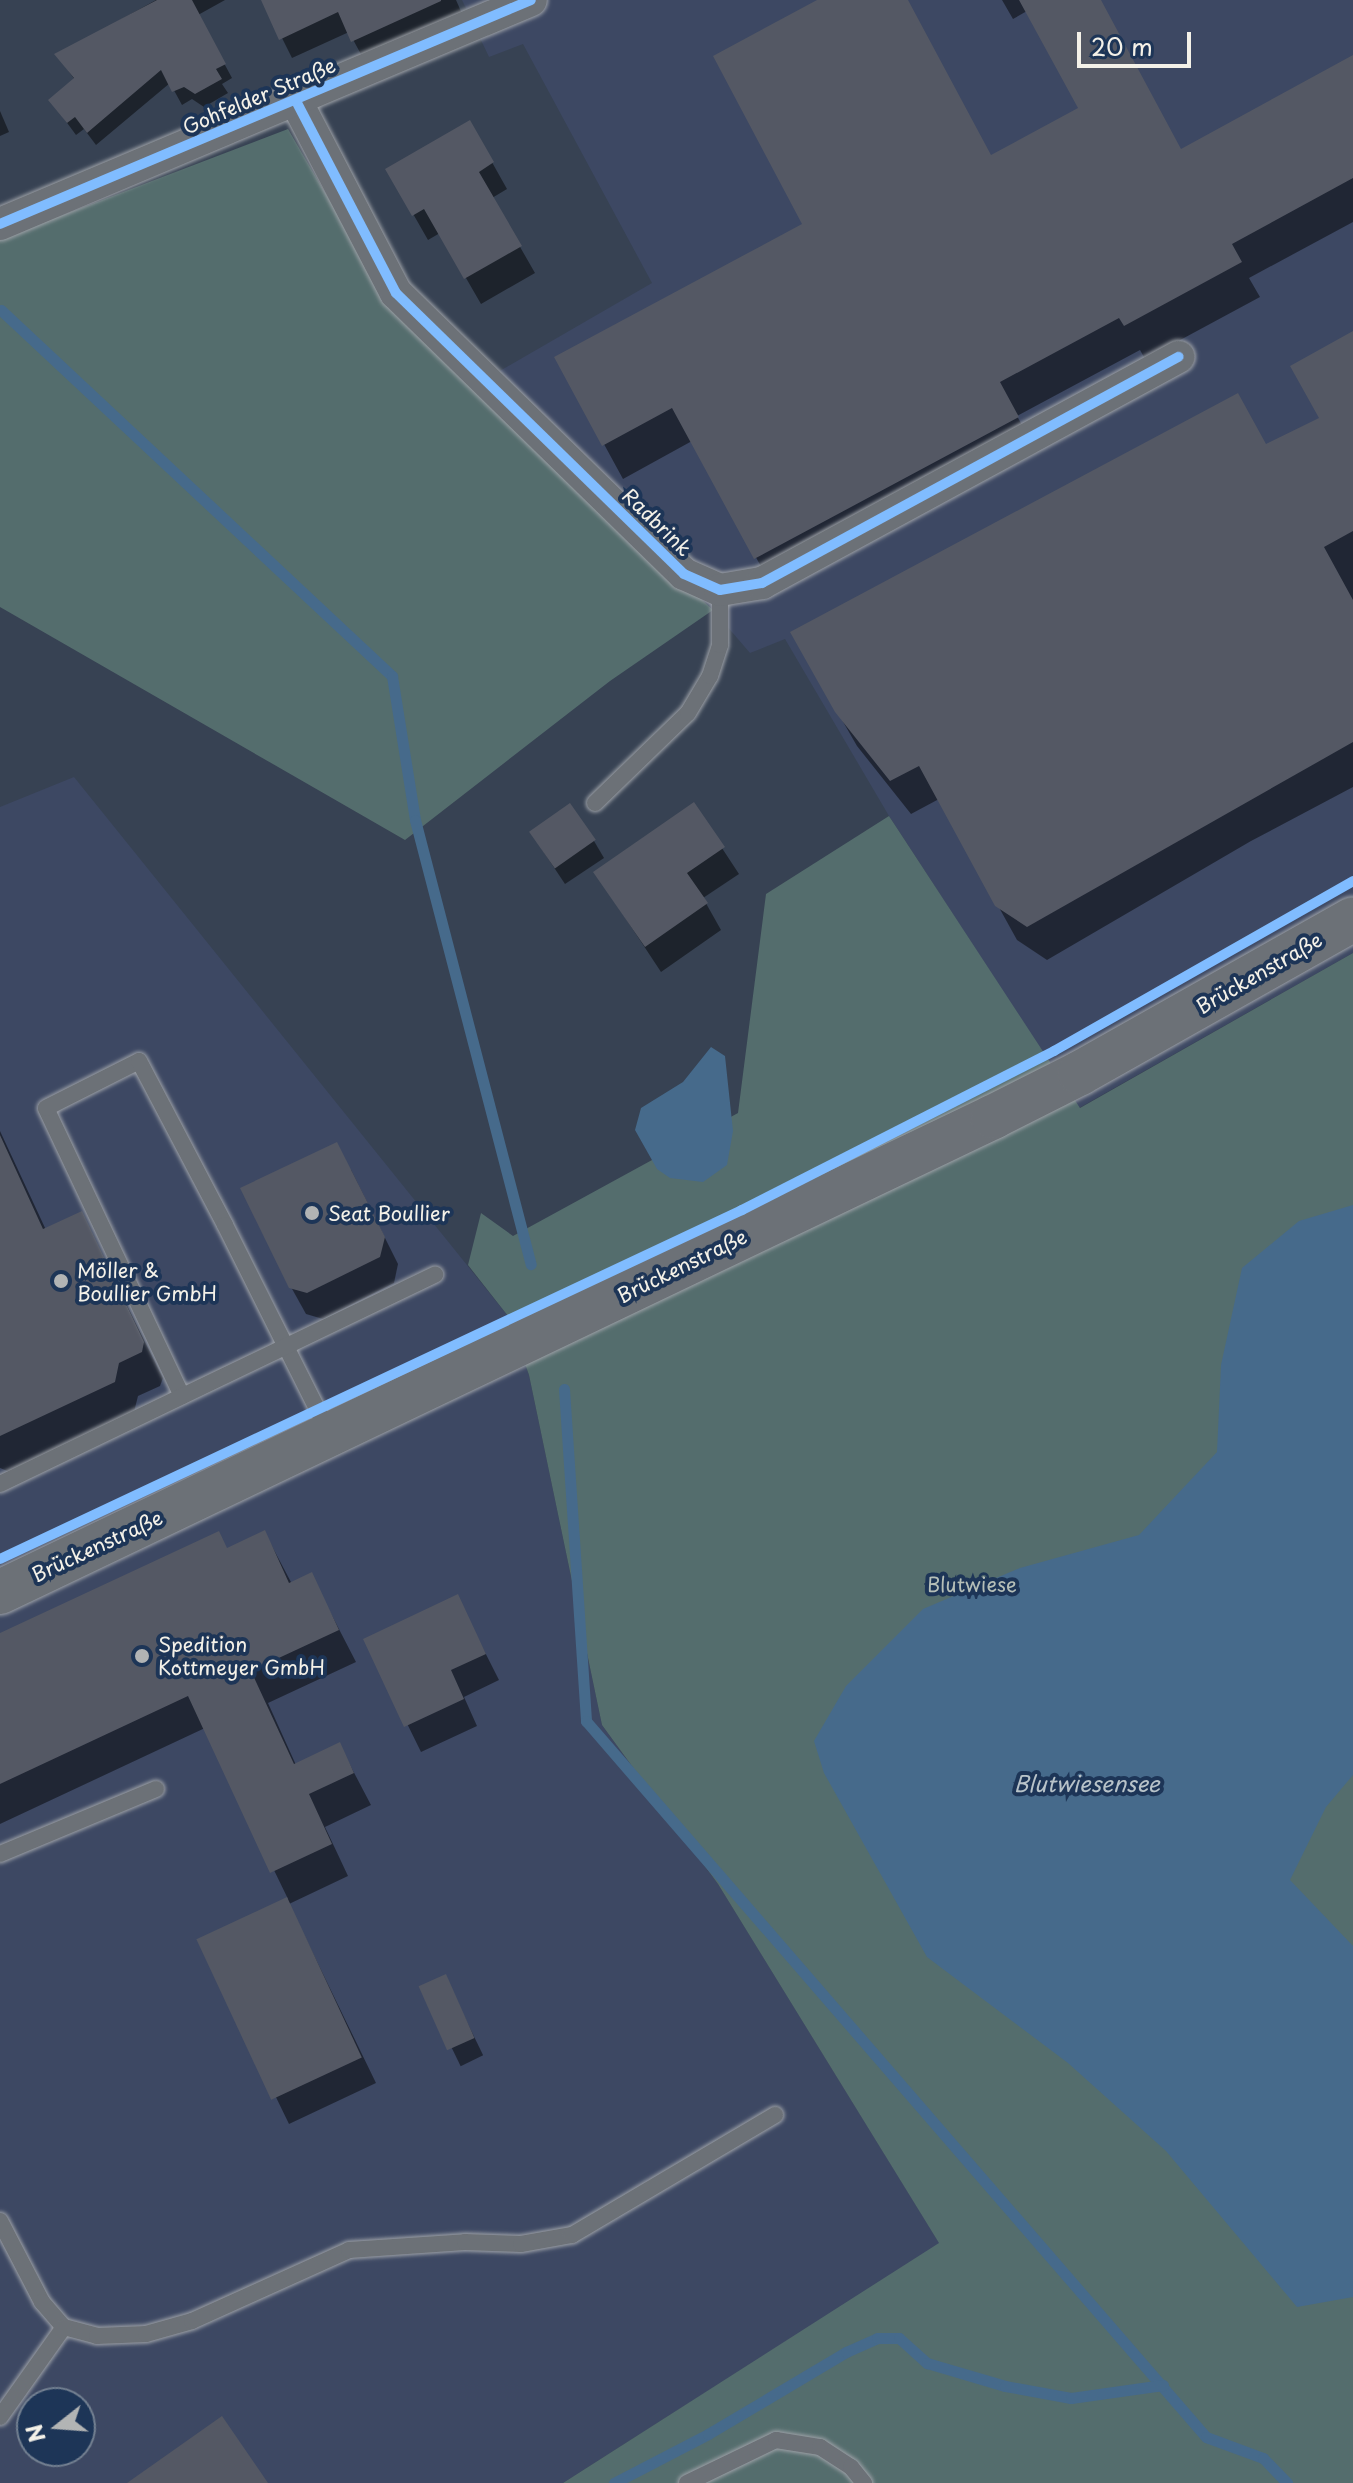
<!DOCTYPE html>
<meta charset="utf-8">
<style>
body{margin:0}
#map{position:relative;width:1353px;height:2483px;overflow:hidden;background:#374253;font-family:"Playpen Sans",sans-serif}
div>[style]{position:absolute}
.built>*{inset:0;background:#3d4863}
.green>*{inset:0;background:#546d6d}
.water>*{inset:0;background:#466a8b}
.shadow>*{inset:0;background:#0007;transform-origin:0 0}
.stream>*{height:11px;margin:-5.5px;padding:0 5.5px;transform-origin:5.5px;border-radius:5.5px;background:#466a8b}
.building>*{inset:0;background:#545864;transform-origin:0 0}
.roads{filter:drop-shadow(0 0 2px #9da1a7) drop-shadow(0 0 2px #9da1a7)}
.service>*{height:16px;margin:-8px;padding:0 8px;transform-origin:8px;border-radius:8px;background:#6c7177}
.minor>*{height:32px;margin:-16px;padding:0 16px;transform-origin:16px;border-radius:16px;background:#6c7177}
.secondary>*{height:44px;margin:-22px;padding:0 22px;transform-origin:22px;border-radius:22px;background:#6c7177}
.cycleway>*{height:10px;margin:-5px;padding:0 5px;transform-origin:5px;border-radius:5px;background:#80bcff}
.dots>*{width:22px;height:22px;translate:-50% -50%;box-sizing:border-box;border:4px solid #1d3557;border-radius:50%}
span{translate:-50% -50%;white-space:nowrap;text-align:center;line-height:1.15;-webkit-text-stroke:8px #1d3557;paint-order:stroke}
.street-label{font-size:20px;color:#f4f1e8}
.poi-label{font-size:20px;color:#f4f1e8}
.left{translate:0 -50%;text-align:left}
.park-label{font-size:20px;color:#b6bfb8}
.water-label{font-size:22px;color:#b8c3c9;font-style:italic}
.north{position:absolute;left:16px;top:2387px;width:80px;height:80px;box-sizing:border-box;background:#1d3557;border:2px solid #738091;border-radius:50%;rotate:253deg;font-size:22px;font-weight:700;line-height:32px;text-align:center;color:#f4f1e8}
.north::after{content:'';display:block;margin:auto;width:28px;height:36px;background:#b2b4b4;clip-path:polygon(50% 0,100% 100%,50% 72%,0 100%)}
.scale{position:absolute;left:1077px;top:32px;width:114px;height:36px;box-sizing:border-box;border:4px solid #f4f1e8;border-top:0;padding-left:10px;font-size:24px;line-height:28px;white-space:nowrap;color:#f4f1e8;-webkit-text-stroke:6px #1d3557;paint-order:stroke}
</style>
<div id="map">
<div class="built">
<div style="clip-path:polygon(462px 0,1353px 0,1353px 953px,1079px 1108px,889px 816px,785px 639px,750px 653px,713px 610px,472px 387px,652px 283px,523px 44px,489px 57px)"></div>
<div style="clip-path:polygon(evenodd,74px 777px,508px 1316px,529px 1375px,602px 1725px,718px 1884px,940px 2244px,563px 2483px,0 2483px,0 807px,74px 777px,32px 2403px,80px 2403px,80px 2451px,32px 2451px,32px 2403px)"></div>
</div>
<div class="green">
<div style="clip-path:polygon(288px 129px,390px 304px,472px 387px,713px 610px,610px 681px,405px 840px,0 607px,0 239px)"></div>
<div style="clip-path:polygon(889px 816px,1080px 1108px,1353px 953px,1353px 2483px,563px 2483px,939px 2243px,718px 1884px,602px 1725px,529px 1375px,508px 1316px,468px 1265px,481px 1213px,513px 1236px,738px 1113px,766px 894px)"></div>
</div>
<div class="water">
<div style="clip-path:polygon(711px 1047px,725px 1056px,733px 1131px,727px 1165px,703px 1182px,670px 1178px,657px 1169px,635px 1130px,641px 1108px,683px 1082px)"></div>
<div style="clip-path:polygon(1353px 1205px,1353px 1775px,1326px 1807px,1290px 1880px,1353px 1946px,1353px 2297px,1297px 2307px,1166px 2151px,1068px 2063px,927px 1957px,824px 1773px,814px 1741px,846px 1686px,923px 1609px,1020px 1568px,1139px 1535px,1217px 1452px,1221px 1365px,1242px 1268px,1299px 1221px)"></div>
</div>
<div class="shadow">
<div style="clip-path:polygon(156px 0,225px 0,198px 15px,232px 78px,222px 84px,228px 93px,204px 107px,192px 99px,182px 105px,170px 83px,96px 145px,84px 129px,76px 135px,51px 101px,75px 80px,57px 55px)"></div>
<div style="clip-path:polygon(263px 0,456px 0,463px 16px,364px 60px,349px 32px,292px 58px)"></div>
<div style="clip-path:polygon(821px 0,907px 0,991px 157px,1080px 109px,1027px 11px,1013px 19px,1002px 0,1100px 0,1181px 151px,1353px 58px,1353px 222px,1249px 278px,1260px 297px,1145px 359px,1140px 350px,1017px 416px,1037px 452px,775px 592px,692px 441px,623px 479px,557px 358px,805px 224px)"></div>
<div style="clip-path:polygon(0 111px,9px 132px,0 136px)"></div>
<div style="clip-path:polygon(470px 123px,507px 189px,492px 198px,535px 273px,481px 304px,440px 233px,428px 240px,388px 170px)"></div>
<div style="clip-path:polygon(1353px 334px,1353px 787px,1251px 841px,1047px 960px,1017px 940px,939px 799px,911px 814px,857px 746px,792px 633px,1266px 446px,1321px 419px)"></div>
<div style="clip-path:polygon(693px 804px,739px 874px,703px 898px,721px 930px,661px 972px,595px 872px)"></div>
<div style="clip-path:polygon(594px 841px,604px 858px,565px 884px,541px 848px)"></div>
<div style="clip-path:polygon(0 1131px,46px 1230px,81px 1213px,163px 1378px,160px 1386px,138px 1396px,133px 1416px,12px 1473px,0 1468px)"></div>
<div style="clip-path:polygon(351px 1170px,398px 1264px,394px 1283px,323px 1319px,306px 1314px,291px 1287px)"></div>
<div style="clip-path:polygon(265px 1533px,292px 1584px,311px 1575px,356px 1662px,268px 1703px,296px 1765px,339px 1744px,371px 1805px,325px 1827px,348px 1876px,289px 1904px,376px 2083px,289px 2124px,200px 1941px,288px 1899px,205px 1728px,0 1824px,0 1635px,228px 1550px)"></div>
<div style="clip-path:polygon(457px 1597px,499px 1680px,464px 1697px,477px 1726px,421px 1752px,366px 1640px)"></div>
<div style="left:445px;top:1977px;width:87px;height:25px;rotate:64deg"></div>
</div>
<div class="stream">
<div style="left:1px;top:310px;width:536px;rotate:43.11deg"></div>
<div style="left:392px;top:676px;width:146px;rotate:80.9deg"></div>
<div style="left:415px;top:820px;width:459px;rotate:75.4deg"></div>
<div style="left:564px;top:1389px;width:333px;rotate:86.2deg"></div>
<div style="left:586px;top:1721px;width:947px;rotate:49.11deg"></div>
<div style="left:1206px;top:2437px;width:61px;rotate:20.2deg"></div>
<div style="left:1263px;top:2458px;width:35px;rotate:46deg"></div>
<div style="left:614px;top:2483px;width:106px;rotate:-27.5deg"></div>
<div style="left:708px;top:2434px;width:161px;rotate:-30.7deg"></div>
<div style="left:846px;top:2352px;width:34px;rotate:-24deg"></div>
<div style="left:877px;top:2338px;width:22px"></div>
<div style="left:899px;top:2338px;width:38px;rotate:42deg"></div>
<div style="left:927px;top:2363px;width:81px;rotate:16.4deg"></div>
<div style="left:1005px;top:2386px;width:67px;rotate:10.3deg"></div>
<div style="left:1071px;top:2398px;width:93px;rotate:-8deg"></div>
</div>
<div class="building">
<div style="clip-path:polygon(157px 0,192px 0,226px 64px,216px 69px,222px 79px,195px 94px,184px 87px,172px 92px,161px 70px,87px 133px,75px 117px,67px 123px,48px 100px,74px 78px,54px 54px)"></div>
<div style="clip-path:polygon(261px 0,441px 0,441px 1px,351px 42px,338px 12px,279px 40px)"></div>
<div style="clip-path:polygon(817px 0,908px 0,991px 155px,1078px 108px,1019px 0,1101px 0,1181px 149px,1353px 55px,1353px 178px,1232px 244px,1242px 262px,1124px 326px,1119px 318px,1000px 382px,1019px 417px,754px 559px,672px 408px,602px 446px,554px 357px,802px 224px,713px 56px)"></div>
<div style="clip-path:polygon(470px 120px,494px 162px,479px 172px,522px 246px,464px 279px,424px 209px,412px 216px,385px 169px)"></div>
<div style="clip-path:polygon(1353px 331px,1353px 531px,1324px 547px,1353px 600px,1353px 742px,1027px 927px,995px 906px,919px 766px,890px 781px,835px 712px,790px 632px,1238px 393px,1266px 444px,1319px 418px,1290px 366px)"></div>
<div style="clip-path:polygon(694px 802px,725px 847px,687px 873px,708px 903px,645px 947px,593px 872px)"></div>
<div style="left:570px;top:803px;width:45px;height:50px;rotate:55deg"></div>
<div style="clip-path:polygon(0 1135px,43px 1229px,82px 1211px,144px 1342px,142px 1352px,119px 1363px,115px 1382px,0 1436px)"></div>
<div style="clip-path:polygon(337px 1142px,385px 1237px,380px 1257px,307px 1293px,289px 1288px,240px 1188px)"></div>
<div style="clip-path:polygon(265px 1530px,289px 1583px,312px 1572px,339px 1630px,251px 1671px,294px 1764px,340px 1742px,354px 1773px,309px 1794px,332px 1844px,270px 1873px,188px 1696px,0 1784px,0 1633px,219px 1531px,227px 1548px)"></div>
<div style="clip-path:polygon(458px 1594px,486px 1654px,451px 1670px,464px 1699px,404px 1727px,363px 1639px)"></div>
<div style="left:287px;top:1897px;width:177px;height:100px;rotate:65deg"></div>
<div style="left:446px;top:1974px;width:70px;height:30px;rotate:66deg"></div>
<div style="clip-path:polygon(222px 2416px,268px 2483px,127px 2483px)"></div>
</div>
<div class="roads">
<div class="service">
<div style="left:595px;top:803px;width:129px;rotate:-44.1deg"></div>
<div style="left:688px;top:713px;width:43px;rotate:-59.3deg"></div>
<div style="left:710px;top:676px;width:33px;rotate:-72deg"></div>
<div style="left:720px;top:645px;width:55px;rotate:-90deg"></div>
<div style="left:182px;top:1396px;width:318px;rotate:-115.3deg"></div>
<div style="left:46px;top:1108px;width:104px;rotate:-26.8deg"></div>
<div style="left:139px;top:1061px;width:185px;rotate:62.3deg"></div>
<div style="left:225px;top:1225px;width:235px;rotate:63.4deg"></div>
<div style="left:0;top:1484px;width:483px;rotate:-25.7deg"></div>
<div style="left:0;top:1854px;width:169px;rotate:-22.6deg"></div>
<div style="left:0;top:2221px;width:91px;rotate:62.6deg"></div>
<div style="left:42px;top:2302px;width:33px;rotate:49deg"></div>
<div style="left:64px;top:2327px;width:34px;rotate:15deg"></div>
<div style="left:97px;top:2336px;width:49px;rotate:-2.3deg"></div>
<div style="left:146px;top:2334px;width:48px;rotate:-15.8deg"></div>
<div style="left:192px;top:2321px;width:172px;rotate:-24.3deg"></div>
<div style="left:349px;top:2250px;width:116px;rotate:-3.9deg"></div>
<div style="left:465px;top:2242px;width:56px;rotate:2deg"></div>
<div style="left:521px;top:2244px;width:52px;rotate:-10deg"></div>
<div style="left:572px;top:2235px;width:236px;rotate:-30.6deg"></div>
<div style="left:0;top:2417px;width:110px;rotate:-54.6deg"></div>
<div style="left:687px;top:2483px;width:99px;rotate:-25.8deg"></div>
<div style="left:776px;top:2440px;width:45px;rotate:9deg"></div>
<div style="left:820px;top:2447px;width:37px;rotate:33deg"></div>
<div style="left:851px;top:2467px;width:21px;rotate:51deg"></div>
</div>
<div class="minor">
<div style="left:296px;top:101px;width:216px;rotate:62.5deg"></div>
<div style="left:396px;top:293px;width:402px;rotate:44.3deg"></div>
<div style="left:684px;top:574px;width:39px;rotate:24deg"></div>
<div style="left:720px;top:590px;width:43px;rotate:-9.5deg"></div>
<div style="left:762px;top:583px;width:474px;rotate:-28.5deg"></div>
<div style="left:0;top:224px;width:576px;rotate:-22.87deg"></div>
</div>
<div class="secondary">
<div style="left:0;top:1592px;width:1101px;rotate:-25.56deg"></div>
<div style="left:993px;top:1117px;width:97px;rotate:-26.8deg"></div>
<div style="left:1080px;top:1073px;width:313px;rotate:-29.4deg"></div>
</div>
</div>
<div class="cycleway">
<div style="left:296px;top:101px;width:216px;rotate:62.5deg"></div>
<div style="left:396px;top:293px;width:402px;rotate:44.3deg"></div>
<div style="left:684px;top:574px;width:39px;rotate:24deg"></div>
<div style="left:720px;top:590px;width:43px;rotate:-9.5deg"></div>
<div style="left:762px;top:583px;width:474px;rotate:-28.5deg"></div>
<div style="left:0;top:224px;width:576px;rotate:-22.87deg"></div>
<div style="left:0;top:1559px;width:820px;rotate:-25.19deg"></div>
<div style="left:742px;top:1210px;width:350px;rotate:-27deg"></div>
<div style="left:1054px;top:1051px;width:344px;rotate:-29.6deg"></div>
</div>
<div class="dots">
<div style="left:312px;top:1213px;background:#b2b4b4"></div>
<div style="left:61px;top:1281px;background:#b2b4b4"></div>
<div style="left:142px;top:1656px;background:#b2b4b4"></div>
</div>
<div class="street-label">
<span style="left:259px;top:96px;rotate:-23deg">Gohfelder Straße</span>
<span style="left:657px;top:522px;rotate:44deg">Radbrink</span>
<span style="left:1259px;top:973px;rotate:-30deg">Brückenstraße</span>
<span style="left:682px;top:1266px;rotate:-26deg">Brückenstraße</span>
<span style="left:97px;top:1546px;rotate:-25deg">Brückenstraße</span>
</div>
<div class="poi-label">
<span class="left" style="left:328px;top:1213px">Seat Boullier</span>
<span class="left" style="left:77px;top:1282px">Möller &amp;<br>Boullier GmbH</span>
<span class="left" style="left:158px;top:1656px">Spedition<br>Kottmeyer GmbH</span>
</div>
<div class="park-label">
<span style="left:972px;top:1584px">Blutwiese</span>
</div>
<div class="water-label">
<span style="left:1087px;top:1783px">Blutwiesensee</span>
</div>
<div class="north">N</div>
<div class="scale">20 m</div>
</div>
